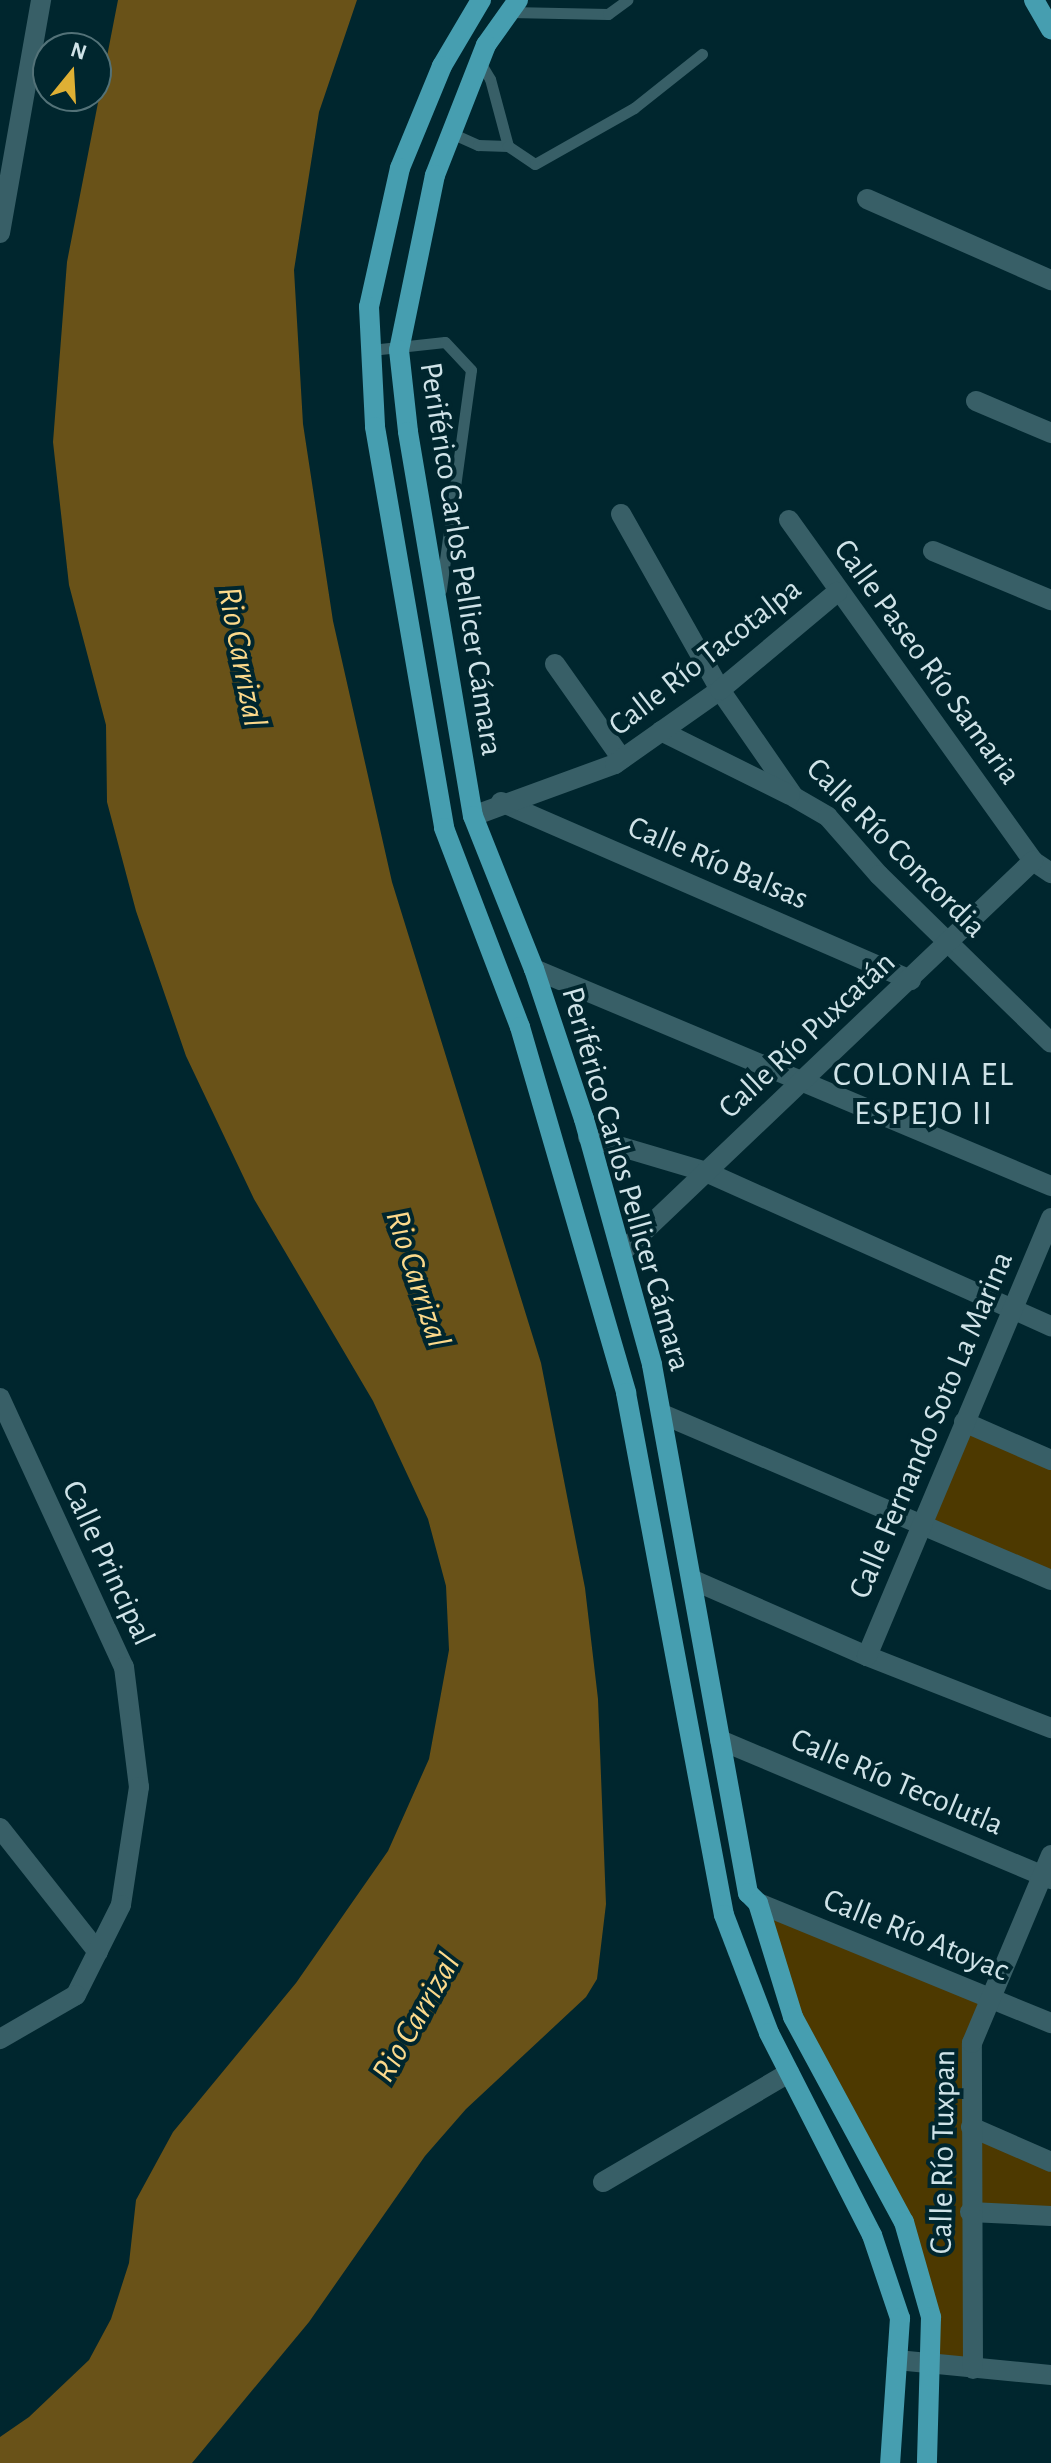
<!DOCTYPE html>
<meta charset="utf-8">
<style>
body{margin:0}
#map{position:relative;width:1051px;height:2463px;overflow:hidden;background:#00262e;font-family:"Alegreya Sans",sans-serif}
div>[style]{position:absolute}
.green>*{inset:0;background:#4d3900}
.water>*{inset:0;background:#695218}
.lane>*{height:11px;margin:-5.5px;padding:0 5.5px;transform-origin:5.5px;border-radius:5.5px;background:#385f67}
.street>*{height:20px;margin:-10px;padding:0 10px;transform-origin:10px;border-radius:10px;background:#385f67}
.secondary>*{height:20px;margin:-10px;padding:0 10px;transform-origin:10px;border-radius:10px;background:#385f67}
.primary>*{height:20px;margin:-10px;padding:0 10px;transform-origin:10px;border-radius:10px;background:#469eb0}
span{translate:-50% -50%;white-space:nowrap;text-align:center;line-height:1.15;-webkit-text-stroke:8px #00262e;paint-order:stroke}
.street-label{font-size:32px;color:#cfe3e8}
.water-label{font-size:34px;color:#fbd98b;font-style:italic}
.neighbourhood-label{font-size:34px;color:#cfe3e8;letter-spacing:2px}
.north{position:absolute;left:32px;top:32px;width:80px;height:80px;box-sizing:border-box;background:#00262e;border:2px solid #537278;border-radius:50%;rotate:18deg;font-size:22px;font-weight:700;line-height:32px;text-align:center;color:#cfe3e8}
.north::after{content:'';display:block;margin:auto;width:28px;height:36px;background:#dfb034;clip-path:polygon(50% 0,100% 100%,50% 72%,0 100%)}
</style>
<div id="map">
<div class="green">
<div style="clip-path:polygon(964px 1422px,1051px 1459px,1051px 1580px,919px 1524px)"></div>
<div style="clip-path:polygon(758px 1903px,991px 1998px,972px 2043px,971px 2127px,1051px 2162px,1051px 2219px,971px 2212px,973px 2369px,931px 2367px,904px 2222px,793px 2017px)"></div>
</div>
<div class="water">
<div style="clip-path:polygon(118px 0,357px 0,319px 112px,294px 270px,303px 424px,333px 621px,392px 882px,541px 1363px,585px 1588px,598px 1699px,606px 1904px,597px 1979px,586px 1997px,466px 2109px,425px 2156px,309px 2322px,192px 2463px,0 2463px,0 2437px,29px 2417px,89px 2360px,111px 2319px,129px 2263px,136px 2200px,173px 2132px,296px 1983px,388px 1851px,429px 1759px,449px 1650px,446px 1586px,428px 1519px,373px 1401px,254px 1199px,186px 1056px,136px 911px,107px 802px,106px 725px,69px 585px,53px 442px,67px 262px)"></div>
</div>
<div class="lane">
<div style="left:510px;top:12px;width:98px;rotate:1.2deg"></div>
<div style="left:608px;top:14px;width:24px;rotate:-36deg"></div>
<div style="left:451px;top:133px;width:30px;rotate:24deg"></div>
<div style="left:478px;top:145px;width:30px;rotate:2deg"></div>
<div style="left:508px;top:146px;width:69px;rotate:-105deg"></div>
<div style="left:490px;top:79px;width:21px;rotate:-121deg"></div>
<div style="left:508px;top:146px;width:32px;rotate:34deg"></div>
<div style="left:535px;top:164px;width:114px;rotate:-29.5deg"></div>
<div style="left:634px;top:108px;width:87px;rotate:-38.5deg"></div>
<div style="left:371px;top:350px;width:74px;rotate:-6.2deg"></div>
<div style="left:445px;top:342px;width:38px;rotate:47deg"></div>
<div style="left:471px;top:370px;width:222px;rotate:97.8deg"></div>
</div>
<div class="street">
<div style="left:867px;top:199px;width:201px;rotate:23.8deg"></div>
<div style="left:976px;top:401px;width:82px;rotate:23.1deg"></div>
<div style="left:621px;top:514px;width:202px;rotate:60.6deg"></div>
<div style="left:720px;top:690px;width:130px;rotate:55.3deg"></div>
<div style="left:794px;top:797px;width:39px;rotate:30deg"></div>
<div style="left:828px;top:817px;width:77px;rotate:48.7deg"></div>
<div style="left:879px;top:875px;width:240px;rotate:44.3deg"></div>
<div style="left:789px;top:520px;width:419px;rotate:54.4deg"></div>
<div style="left:1033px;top:861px;width:22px;rotate:34deg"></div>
<div style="left:933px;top:551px;width:128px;rotate:22.6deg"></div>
<div style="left:555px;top:664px;width:116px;rotate:54.8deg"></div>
<div style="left:661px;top:731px;width:144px;rotate:26.4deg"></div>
<div style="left:501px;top:802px;width:447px;rotate:23.5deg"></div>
<div style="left:473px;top:816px;width:151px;rotate:-20.1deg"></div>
<div style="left:615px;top:764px;width:128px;rotate:-35.2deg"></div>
<div style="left:720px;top:690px;width:153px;rotate:-39.9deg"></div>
<div style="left:534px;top:969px;width:561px;rotate:22.77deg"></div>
<div style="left:588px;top:1137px;width:123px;rotate:16.5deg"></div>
<div style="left:706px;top:1172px;width:378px;rotate:24.1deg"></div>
<div style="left:621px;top:1253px;width:569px;rotate:-43.58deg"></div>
<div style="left:662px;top:1414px;width:423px;rotate:23.1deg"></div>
<div style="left:964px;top:1422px;width:95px;rotate:23.6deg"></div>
<div style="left:693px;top:1580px;width:190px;rotate:23.6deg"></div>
<div style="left:867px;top:1656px;width:198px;rotate:21.4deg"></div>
<div style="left:867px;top:1656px;width:475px;rotate:-67.2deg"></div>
<div style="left:720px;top:1740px;width:359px;rotate:22.8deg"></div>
<div style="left:0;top:1828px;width:158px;rotate:51.7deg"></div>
<div style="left:758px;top:1903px;width:317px;rotate:22.3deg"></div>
<div style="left:971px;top:2127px;width:87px;rotate:23.6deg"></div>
<div style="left:603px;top:2182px;width:216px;rotate:-30.4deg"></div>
<div style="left:970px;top:2212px;width:81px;rotate:2.8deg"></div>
<div style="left:897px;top:2360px;width:155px;rotate:5.6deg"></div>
<div style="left:973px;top:2369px;width:326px;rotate:-90.2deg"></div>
<div style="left:972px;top:2043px;width:204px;rotate:-67.2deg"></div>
</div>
<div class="secondary">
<div style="left:0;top:233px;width:237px;rotate:-80deg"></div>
<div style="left:0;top:1398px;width:296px;rotate:65.3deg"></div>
<div style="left:124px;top:1667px;width:121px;rotate:82.9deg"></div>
<div style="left:139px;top:1787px;width:119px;rotate:98.7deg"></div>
<div style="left:121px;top:1905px;width:101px;rotate:116.6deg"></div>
<div style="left:76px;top:1995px;width:88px;rotate:149.9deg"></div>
</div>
<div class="primary">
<div style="left:481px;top:0;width:77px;rotate:120.6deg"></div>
<div style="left:442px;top:66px;width:110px;rotate:112.4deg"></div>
<div style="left:400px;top:168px;width:142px;rotate:102.6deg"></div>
<div style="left:369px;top:307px;width:120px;rotate:87.1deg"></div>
<div style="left:375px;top:427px;width:407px;rotate:80.2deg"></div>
<div style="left:444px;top:828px;width:213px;rotate:69.1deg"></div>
<div style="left:520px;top:1027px;width:381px;rotate:73.8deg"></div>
<div style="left:626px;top:1393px;width:531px;rotate:79.37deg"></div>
<div style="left:724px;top:1915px;width:126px;rotate:69.1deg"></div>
<div style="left:769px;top:2033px;width:227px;rotate:63deg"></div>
<div style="left:872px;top:2235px;width:88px;rotate:71.4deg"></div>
<div style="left:900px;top:2318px;width:145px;rotate:93.9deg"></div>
<div style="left:518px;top:0;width:55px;rotate:125.4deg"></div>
<div style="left:486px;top:45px;width:140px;rotate:111.4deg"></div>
<div style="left:435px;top:175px;width:179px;rotate:101.6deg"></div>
<div style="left:399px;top:350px;width:82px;rotate:83.7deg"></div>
<div style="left:408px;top:432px;width:389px;rotate:80.4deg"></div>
<div style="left:473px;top:816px;width:165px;rotate:68.3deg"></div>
<div style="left:534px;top:969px;width:158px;rotate:71.6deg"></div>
<div style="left:584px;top:1119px;width:255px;rotate:74.5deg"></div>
<div style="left:652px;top:1365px;width:537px;rotate:79.7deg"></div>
<div style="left:748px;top:1893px;width:14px;rotate:45deg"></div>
<div style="left:758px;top:1903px;width:119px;rotate:72.9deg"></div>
<div style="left:793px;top:2017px;width:233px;rotate:61.6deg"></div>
<div style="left:904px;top:2222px;width:99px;rotate:74.1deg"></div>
<div style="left:931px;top:2317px;width:146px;rotate:91.6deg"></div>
<div style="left:1034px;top:0;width:34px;rotate:60deg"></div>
</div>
<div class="street-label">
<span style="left:461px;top:559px;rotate:81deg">Periférico Carlos Pellicer Cámara</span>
<span style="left:705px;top:657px;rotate:-38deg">Calle Río Tacotalpa</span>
<span style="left:927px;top:662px;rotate:54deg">Calle Paseo Río Samaria</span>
<span style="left:896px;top:848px;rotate:45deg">Calle Río Concordia</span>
<span style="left:718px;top:863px;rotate:23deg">Calle Río Balsas</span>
<span style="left:807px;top:1035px;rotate:-43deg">Calle Río Puxcatán</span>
<span style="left:626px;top:1179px;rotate:74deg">Periférico Carlos Pellicer Cámara</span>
<span style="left:931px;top:1425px;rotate:-67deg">Calle Fernando Soto La Marina</span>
<span style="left:108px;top:1563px;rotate:65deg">Calle Principal</span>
<span style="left:897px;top:1782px;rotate:23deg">Calle Río Tecolutla</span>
<span style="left:916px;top:1935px;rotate:22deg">Calle Río Atoyac</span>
<span style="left:943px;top:2152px;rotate:-89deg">Calle Río Tuxpan</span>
</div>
<div class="water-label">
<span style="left:241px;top:657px;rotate:79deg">Rio Carrizal</span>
<span style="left:417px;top:1279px;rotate:72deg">Rio Carrizal</span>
<span style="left:417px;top:2018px;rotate:-60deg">Rio Carrizal</span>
</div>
<div class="neighbourhood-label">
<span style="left:924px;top:1095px">COLONIA EL<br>ESPEJO II</span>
</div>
<div class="north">N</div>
</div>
